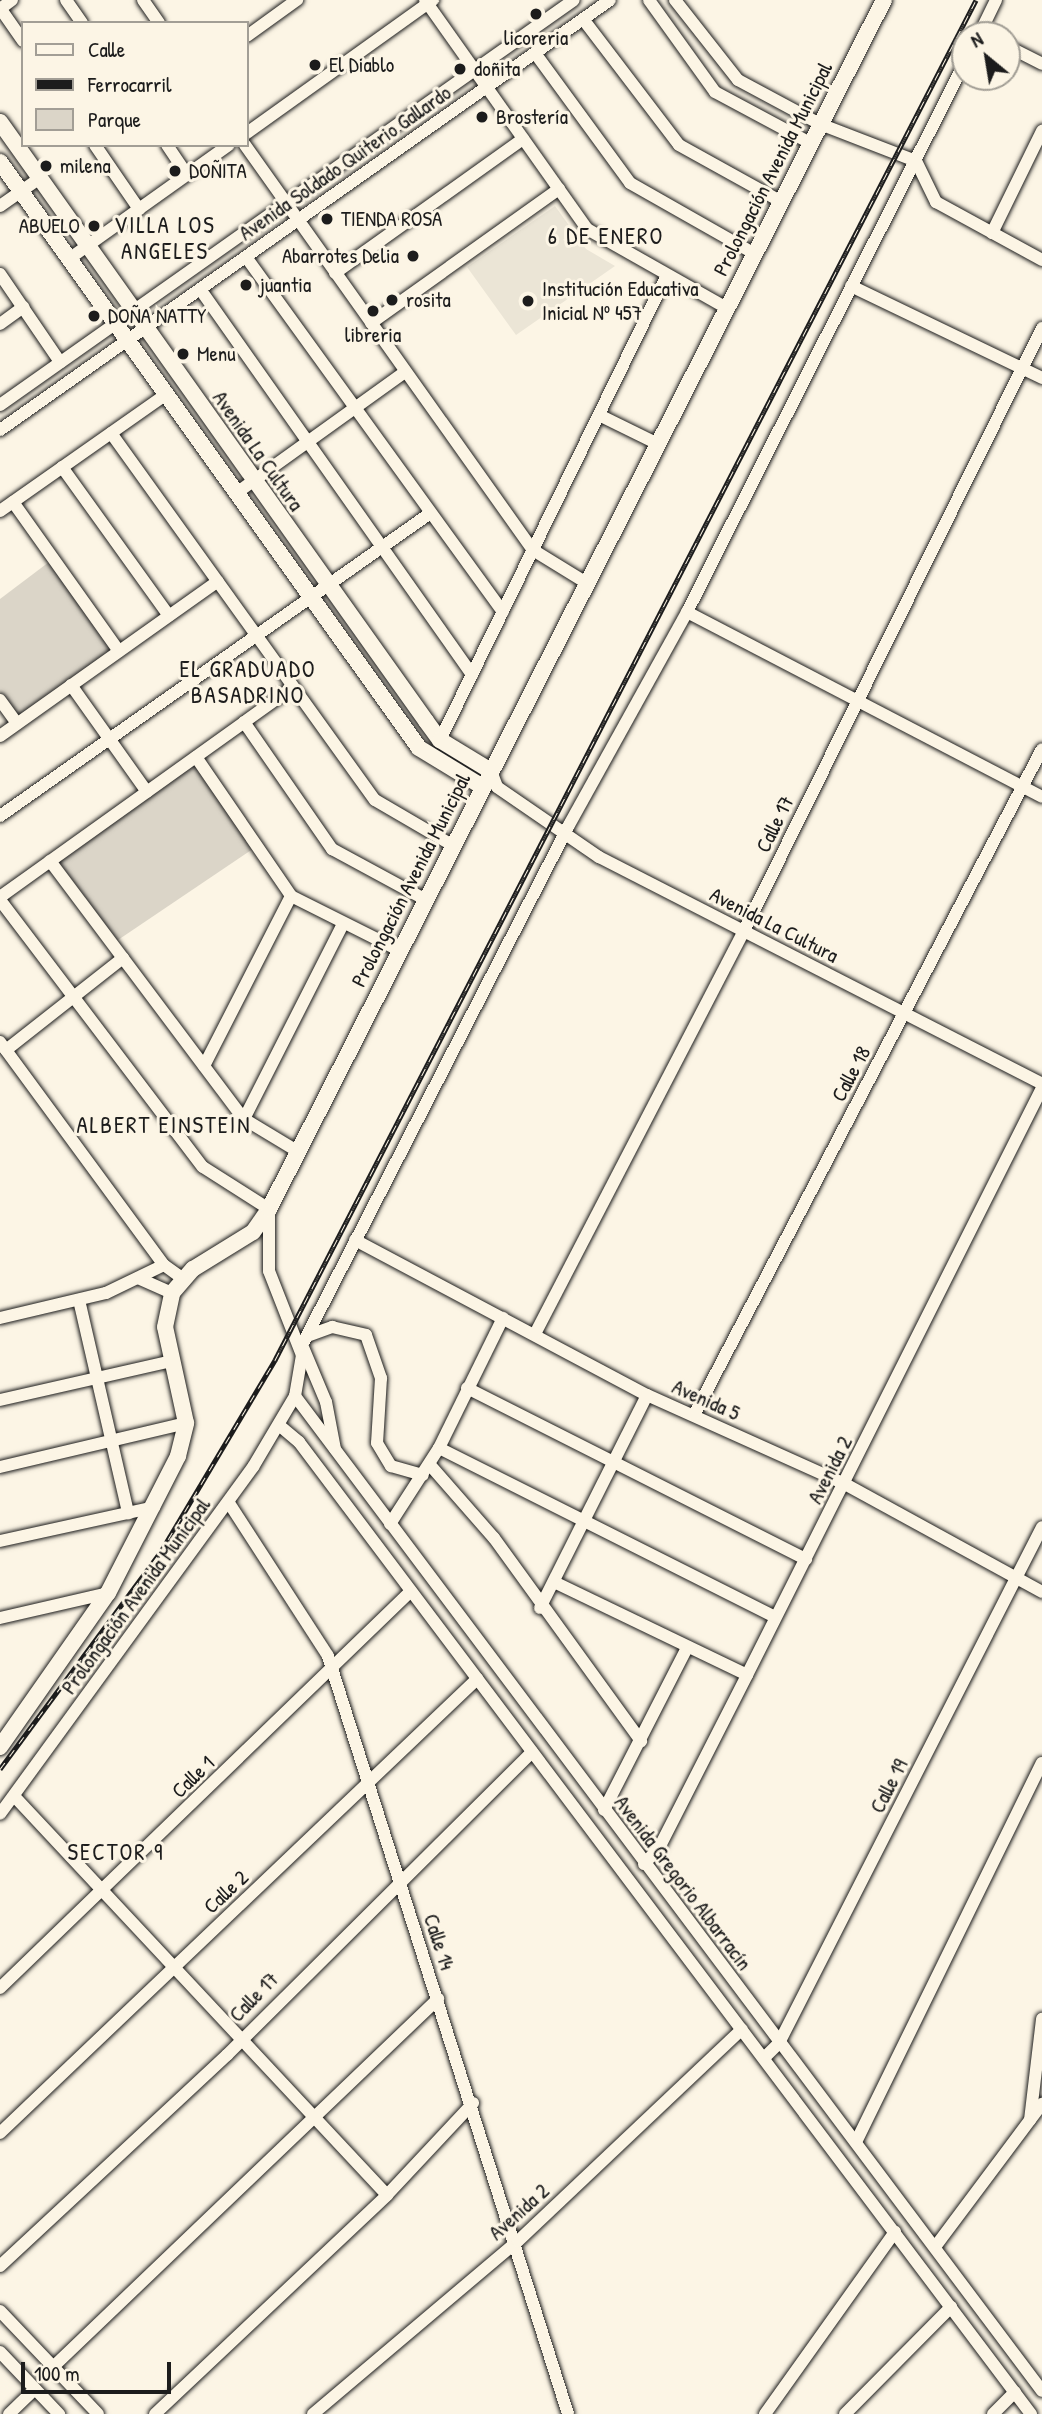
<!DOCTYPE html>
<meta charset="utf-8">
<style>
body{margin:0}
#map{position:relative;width:1042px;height:2414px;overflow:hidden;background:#fcf5e5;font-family:"Patrick Hand",sans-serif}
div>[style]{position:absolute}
.built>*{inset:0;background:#ebe5d6}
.green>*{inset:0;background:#dbd5c8;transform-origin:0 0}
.roads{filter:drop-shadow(0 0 2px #1c1c1c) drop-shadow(0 0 2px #1c1c1c)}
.minor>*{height:12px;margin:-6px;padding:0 6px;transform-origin:6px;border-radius:6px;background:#fcf5e5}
.major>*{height:16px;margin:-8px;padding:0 8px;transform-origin:8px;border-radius:8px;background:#fcf5e5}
.rail>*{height:5px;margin-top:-2.5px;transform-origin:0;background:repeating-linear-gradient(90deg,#fcf5e5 0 8px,#1c1c1c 0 16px);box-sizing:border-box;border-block:2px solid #1c1c1c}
.dots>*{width:19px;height:19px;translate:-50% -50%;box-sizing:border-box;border:4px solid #fcf5e5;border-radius:50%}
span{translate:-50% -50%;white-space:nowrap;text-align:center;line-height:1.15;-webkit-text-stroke:6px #fcf5e5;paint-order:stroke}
.poi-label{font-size:21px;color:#1c1c1c}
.left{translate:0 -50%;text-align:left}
.right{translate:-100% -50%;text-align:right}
.street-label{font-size:21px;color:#1c1c1c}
.neighbourhood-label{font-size:23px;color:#1c1c1c;letter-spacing:2px}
.legend{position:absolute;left:21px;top:21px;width:228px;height:126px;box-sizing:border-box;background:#fcf5e5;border:2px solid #a29e95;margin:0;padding:9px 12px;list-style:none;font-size:21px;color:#1c1c1c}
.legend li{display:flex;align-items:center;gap:14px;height:35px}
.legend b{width:35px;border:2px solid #a29e95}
.north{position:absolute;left:951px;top:21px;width:70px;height:70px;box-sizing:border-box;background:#fcf5e5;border:2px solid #a29e95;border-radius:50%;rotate:330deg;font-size:19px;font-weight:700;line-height:28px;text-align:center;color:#1c1c1c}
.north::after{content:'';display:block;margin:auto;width:24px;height:32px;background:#1c1c1c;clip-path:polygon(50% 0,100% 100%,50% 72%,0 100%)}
.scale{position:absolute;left:21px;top:2362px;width:150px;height:32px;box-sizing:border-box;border:4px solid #1c1c1c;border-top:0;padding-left:9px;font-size:21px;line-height:24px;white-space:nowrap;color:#1c1c1c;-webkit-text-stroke:5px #fcf5e5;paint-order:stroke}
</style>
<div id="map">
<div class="built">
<div style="clip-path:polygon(555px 206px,586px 249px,615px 266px,516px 335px,467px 267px)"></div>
</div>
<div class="green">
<div style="clip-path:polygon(49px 562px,113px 650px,18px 716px,0 692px,0 599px)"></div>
<div style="left:195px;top:765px;width:102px;height:168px;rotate:56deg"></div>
</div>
<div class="roads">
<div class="minor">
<div style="left:66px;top:0;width:28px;rotate:55deg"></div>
<div style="left:143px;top:0;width:28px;rotate:55deg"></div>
<div style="left:425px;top:0;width:281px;rotate:54.7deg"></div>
<div style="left:587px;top:229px;width:159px;rotate:29.5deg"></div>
<div style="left:649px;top:0;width:113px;rotate:54.3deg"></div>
<div style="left:715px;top:92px;width:108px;rotate:28.2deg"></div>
<div style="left:675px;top:0;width:102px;rotate:51.8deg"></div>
<div style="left:738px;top:80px;width:93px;rotate:28.2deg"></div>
<div style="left:820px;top:124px;width:103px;rotate:21.1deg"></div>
<div style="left:916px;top:161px;width:46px;rotate:64deg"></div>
<div style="left:936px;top:202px;width:121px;rotate:28.7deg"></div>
<div style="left:0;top:8px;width:40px;rotate:55.1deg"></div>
<div style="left:0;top:9px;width:15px;rotate:-37deg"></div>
<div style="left:583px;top:19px;width:158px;rotate:52.7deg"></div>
<div style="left:679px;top:145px;width:115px;rotate:29deg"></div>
<div style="left:979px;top:35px;width:39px;rotate:-64deg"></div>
<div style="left:247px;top:36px;width:62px;rotate:-35.8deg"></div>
<div style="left:1007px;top:46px;width:39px;rotate:27deg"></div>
<div style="left:535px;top:53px;width:161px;rotate:53.8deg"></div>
<div style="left:630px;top:183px;width:142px;rotate:29.6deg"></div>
<div style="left:247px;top:133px;width:229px;rotate:-35.6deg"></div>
<div style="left:95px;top:145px;width:78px;rotate:55.5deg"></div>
<div style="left:167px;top:145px;width:36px;rotate:56deg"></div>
<div style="left:245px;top:145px;width:497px;rotate:54.6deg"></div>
<div style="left:533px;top:550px;width:61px;rotate:31.6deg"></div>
<div style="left:0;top:206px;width:49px;rotate:-35deg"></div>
<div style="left:992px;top:233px;width:114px;rotate:-63.9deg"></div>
<div style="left:246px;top:257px;width:438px;rotate:54.1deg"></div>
<div style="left:69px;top:259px;width:196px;rotate:-35.5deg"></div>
<div style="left:335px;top:273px;width:231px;rotate:-35.5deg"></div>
<div style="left:0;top:274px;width:107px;rotate:55.7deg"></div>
<div style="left:851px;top:286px;width:212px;rotate:25.7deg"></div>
<div style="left:200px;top:289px;width:472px;rotate:54.8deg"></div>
<div style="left:371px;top:323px;width:231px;rotate:-35.5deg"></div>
<div style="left:0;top:324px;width:29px;rotate:-36deg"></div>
<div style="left:0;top:405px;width:702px;rotate:-35.21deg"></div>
<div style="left:599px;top:415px;width:64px;rotate:26.2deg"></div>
<div style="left:0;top:430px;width:746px;rotate:-35.18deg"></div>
<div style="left:111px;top:433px;width:452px;rotate:54.3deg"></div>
<div style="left:375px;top:800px;width:89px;rotate:30.3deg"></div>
<div style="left:62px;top:467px;width:183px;rotate:54.3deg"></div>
<div style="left:235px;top:494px;width:209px;rotate:-35.7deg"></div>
<div style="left:13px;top:502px;width:183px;rotate:54.6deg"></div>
<div style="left:0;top:511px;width:202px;rotate:-35.1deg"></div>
<div style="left:687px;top:612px;width:400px;rotate:27.5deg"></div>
<div style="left:71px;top:685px;width:131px;rotate:54.6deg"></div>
<div style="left:0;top:700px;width:29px;rotate:54deg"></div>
<div style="left:244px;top:722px;width:155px;rotate:55.3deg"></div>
<div style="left:332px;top:849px;width:105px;rotate:28.5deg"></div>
<div style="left:0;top:736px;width:267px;rotate:-35.4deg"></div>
<div style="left:440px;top:740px;width:517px;rotate:-63.98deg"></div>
<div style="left:196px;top:757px;width:168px;rotate:55.6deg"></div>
<div style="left:291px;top:896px;width:119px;rotate:26.6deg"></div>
<div style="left:491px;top:771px;width:17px;rotate:69deg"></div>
<div style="left:497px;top:787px;width:124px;rotate:34.5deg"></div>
<div style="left:599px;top:857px;width:498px;rotate:27.1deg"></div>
<div style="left:0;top:816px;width:525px;rotate:-35.14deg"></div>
<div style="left:50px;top:861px;width:323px;rotate:53.1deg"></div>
<div style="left:244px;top:1119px;width:62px;rotate:31.1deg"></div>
<div style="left:0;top:897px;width:360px;rotate:-35.6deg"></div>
<div style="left:0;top:900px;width:335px;rotate:52.8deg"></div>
<div style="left:203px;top:1167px;width:78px;rotate:32.5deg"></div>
<div style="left:269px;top:1209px;width:62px;rotate:90deg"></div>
<div style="left:269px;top:1271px;width:90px;rotate:68.6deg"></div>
<div style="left:302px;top:1355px;width:42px;rotate:99.7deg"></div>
<div style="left:295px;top:1396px;width:82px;rotate:120.6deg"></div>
<div style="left:253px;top:1467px;width:429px;rotate:126.1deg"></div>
<div style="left:0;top:1042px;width:277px;rotate:53.7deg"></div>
<div style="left:164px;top:1265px;width:22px;rotate:36deg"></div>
<div style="left:6px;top:1050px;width:149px;rotate:-38.2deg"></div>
<div style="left:204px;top:1066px;width:191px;rotate:-62.9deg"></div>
<div style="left:244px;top:1119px;width:219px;rotate:-63.1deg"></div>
<div style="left:355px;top:1240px;width:331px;rotate:28deg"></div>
<div style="left:647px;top:1395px;width:217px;rotate:24.2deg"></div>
<div style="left:845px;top:1484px;width:225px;rotate:28.7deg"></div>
<div style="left:138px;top:1278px;width:37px;rotate:24deg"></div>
<div style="left:79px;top:1300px;width:219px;rotate:77deg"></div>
<div style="left:0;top:1318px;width:109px;rotate:-13.3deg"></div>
<div style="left:106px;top:1293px;width:64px;rotate:-25.8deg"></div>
<div style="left:535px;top:1334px;width:452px;rotate:-62.6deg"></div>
<div style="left:743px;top:933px;width:675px;rotate:-63.7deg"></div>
<div style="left:307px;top:1336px;width:27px;rotate:-20deg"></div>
<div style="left:332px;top:1327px;width:35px;rotate:13deg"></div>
<div style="left:366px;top:1335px;width:46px;rotate:70.8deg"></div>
<div style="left:381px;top:1378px;width:65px;rotate:93.5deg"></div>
<div style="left:377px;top:1443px;width:27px;rotate:59deg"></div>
<div style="left:391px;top:1466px;width:33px;rotate:16deg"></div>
<div style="left:467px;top:1388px;width:380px;rotate:26.8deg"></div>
<div style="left:295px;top:1396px;width:1244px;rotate:53.1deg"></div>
<div style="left:0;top:1400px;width:175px;rotate:-12.8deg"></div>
<div style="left:694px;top:1415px;width:751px;rotate:-62.41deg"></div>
<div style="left:280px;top:1426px;width:25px;rotate:40deg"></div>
<div style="left:299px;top:1442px;width:1217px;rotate:53.02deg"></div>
<div style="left:439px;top:1448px;width:376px;rotate:26.7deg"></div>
<div style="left:335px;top:1449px;width:48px;rotate:-100.8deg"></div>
<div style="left:326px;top:1402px;width:62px;rotate:-112.8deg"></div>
<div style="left:302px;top:1345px;width:585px;rotate:-62.82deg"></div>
<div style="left:569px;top:825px;width:244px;rotate:-61deg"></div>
<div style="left:687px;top:612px;width:616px;rotate:-63.19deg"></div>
<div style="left:430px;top:1465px;width:97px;rotate:48.8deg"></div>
<div style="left:494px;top:1538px;width:251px;rotate:54.1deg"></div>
<div style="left:0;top:1467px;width:191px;rotate:-13.3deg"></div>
<div style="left:229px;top:1503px;width:182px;rotate:57.1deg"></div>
<div style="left:328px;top:1656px;width:795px;rotate:72.43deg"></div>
<div style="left:390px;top:1524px;width:90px;rotate:-57.2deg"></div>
<div style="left:439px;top:1448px;width:145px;rotate:-63.8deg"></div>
<div style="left:0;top:1541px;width:158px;rotate:-12.4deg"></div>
<div style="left:554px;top:1582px;width:214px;rotate:25.7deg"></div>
<div style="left:540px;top:1608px;width:238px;rotate:-63.3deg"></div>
<div style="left:0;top:1618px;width:111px;rotate:-13deg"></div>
<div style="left:14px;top:1796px;width:546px;rotate:46.93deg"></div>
<div style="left:604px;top:1810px;width:182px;rotate:-62.9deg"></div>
<div style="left:644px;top:1864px;width:22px;rotate:-47deg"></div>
<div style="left:659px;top:1848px;width:194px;rotate:-63deg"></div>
<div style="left:747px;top:1675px;width:657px;rotate:-63.32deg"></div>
<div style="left:0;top:1988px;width:571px;rotate:-44.01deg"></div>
<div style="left:764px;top:2058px;width:21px;rotate:-45deg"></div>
<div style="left:779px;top:2043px;width:579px;rotate:-62.99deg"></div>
<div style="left:1030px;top:2120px;width:102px;rotate:-83.2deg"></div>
<div style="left:0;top:2133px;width:659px;rotate:-43.58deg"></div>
<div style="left:856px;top:2142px;width:422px;rotate:-63.9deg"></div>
<div style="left:935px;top:2247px;width:179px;rotate:-53.2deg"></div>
<div style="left:0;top:2266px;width:310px;rotate:-42.9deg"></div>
<div style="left:227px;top:2055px;width:430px;rotate:-44.8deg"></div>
<div style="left:0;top:2311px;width:142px;rotate:46.4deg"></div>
<div style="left:0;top:2352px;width:86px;rotate:46.4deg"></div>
<div style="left:53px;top:2367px;width:533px;rotate:-43.71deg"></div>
<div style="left:9px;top:2414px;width:36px;rotate:-44deg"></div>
<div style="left:155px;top:2414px;width:319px;rotate:-43.3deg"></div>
<div style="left:387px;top:2195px;width:126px;rotate:-46.9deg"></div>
<div style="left:313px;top:2414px;width:268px;rotate:-40.2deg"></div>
<div style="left:518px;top:2241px;width:308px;rotate:-43.4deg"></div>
<div style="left:765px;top:2414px;width:224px;rotate:-54.5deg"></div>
<div style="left:845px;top:2414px;width:151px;rotate:-45.3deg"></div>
<div style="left:993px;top:2414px;width:31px;rotate:-45deg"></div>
</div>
<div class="major">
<div style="left:0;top:122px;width:735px;rotate:54.58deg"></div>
<div style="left:426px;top:721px;width:24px;rotate:54deg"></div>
<div style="left:440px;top:740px;width:60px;rotate:31.3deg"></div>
<div style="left:0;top:162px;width:720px;rotate:54.43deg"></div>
<div style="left:419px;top:748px;width:75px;rotate:31.4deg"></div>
<div style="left:0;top:1747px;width:188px;rotate:-55deg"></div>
<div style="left:108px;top:1593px;width:154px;rotate:-62.9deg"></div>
<div style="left:178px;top:1456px;width:34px;rotate:-76deg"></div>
<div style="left:186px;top:1423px;width:98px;rotate:-102.3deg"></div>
<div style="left:165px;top:1327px;width:35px;rotate:-78deg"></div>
<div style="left:172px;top:1293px;width:32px;rotate:-49deg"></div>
<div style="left:193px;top:1269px;width:70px;rotate:-31.7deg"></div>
<div style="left:253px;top:1232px;width:28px;rotate:-55deg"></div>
<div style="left:269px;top:1209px;width:1356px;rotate:-63.04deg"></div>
</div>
</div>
<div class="rail">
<div style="left:0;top:1769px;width:269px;rotate:-53.5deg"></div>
<div style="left:160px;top:1553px;width:225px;rotate:-59.2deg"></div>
<div style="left:275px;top:1360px;width:1530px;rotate:-62.73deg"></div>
</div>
<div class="dots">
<div style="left:536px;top:14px;background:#1c1c1c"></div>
<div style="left:315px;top:65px;background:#1c1c1c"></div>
<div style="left:460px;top:69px;background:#1c1c1c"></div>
<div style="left:482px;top:117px;background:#1c1c1c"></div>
<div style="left:46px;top:166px;background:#1c1c1c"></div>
<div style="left:175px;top:171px;background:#1c1c1c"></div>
<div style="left:327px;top:219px;background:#1c1c1c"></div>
<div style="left:94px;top:226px;background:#1c1c1c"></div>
<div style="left:413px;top:256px;background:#1c1c1c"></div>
<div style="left:246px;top:285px;background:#1c1c1c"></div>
<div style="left:392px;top:300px;background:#1c1c1c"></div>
<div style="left:528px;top:301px;background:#1c1c1c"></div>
<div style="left:373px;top:311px;background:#1c1c1c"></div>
<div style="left:94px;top:316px;background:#1c1c1c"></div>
<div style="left:183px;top:354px;background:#1c1c1c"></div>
</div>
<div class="poi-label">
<span style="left:536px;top:38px">licoreria</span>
<span class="left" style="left:329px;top:65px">El Diablo</span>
<span class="left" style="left:474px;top:69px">doñita</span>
<span class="left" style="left:496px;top:117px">Brostería</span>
<span class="left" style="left:60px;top:166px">milena</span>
<span class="left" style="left:189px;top:171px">DOÑITA</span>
<span class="left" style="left:341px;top:219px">TIENDA ROSA</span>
<span class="right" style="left:80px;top:226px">ABUELO</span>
<span class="right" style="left:399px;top:256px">Abarrotes Delia</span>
<span class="left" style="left:260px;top:285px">juantia</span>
<span class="left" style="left:542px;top:301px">Institución Educativa<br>Inicial Nº 457</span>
<span class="left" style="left:406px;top:300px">rosita</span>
<span class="left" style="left:108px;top:316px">DOÑA NATTY</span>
<span style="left:373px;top:335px">libreria</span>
<span class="left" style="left:197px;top:354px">Menu</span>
</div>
<div class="street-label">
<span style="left:345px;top:163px;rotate:-35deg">Avenida Soldado Quiterio Gallardo</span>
<span style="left:773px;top:169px;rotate:-63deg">Prolongación Avenida Municipal</span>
<span style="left:258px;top:451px;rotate:55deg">Avenida La Cultura</span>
<span style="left:775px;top:824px;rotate:-64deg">Calle 17</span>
<span style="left:411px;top:880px;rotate:-63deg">Prolongación Avenida Municipal</span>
<span style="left:774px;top:925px;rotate:27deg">Avenida La Cultura</span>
<span style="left:851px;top:1074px;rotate:-62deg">Calle 18</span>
<span style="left:706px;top:1400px;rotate:24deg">Avenida 5</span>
<span style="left:830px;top:1470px;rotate:-63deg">Avenida 2</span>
<span style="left:136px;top:1596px;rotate:-54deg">Prolongación Avenida Municipal</span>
<span style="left:193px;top:1777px;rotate:-44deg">Calle 1</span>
<span style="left:889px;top:1786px;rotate:-63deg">Calle 19</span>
<span style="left:683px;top:1883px;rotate:53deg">Avenida Gregorio Albarracín</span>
<span style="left:226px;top:1892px;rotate:-43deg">Calle 2</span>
<span style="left:439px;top:1942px;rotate:72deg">Calle 14</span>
<span style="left:254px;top:1997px;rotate:-46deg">Calle 17</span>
<span style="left:519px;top:2212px;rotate:-42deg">Avenida 2</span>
</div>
<div class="neighbourhood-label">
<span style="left:165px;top:238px">VILLA LOS<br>ANGELES</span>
<span style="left:606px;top:236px">6 DE ENERO</span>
<span style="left:248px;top:682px">EL GRADUADO<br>BASADRINO</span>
<span style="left:164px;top:1125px">ALBERT EINSTEIN</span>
<span style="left:116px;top:1852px">SECTOR 9</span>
</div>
<ul class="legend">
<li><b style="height:9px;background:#fcf5e5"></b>Calle</li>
<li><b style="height:9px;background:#1c1c1c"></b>Ferrocarril</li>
<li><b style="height:19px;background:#dbd5c8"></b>Parque</li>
</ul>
<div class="north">N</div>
<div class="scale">100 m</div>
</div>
